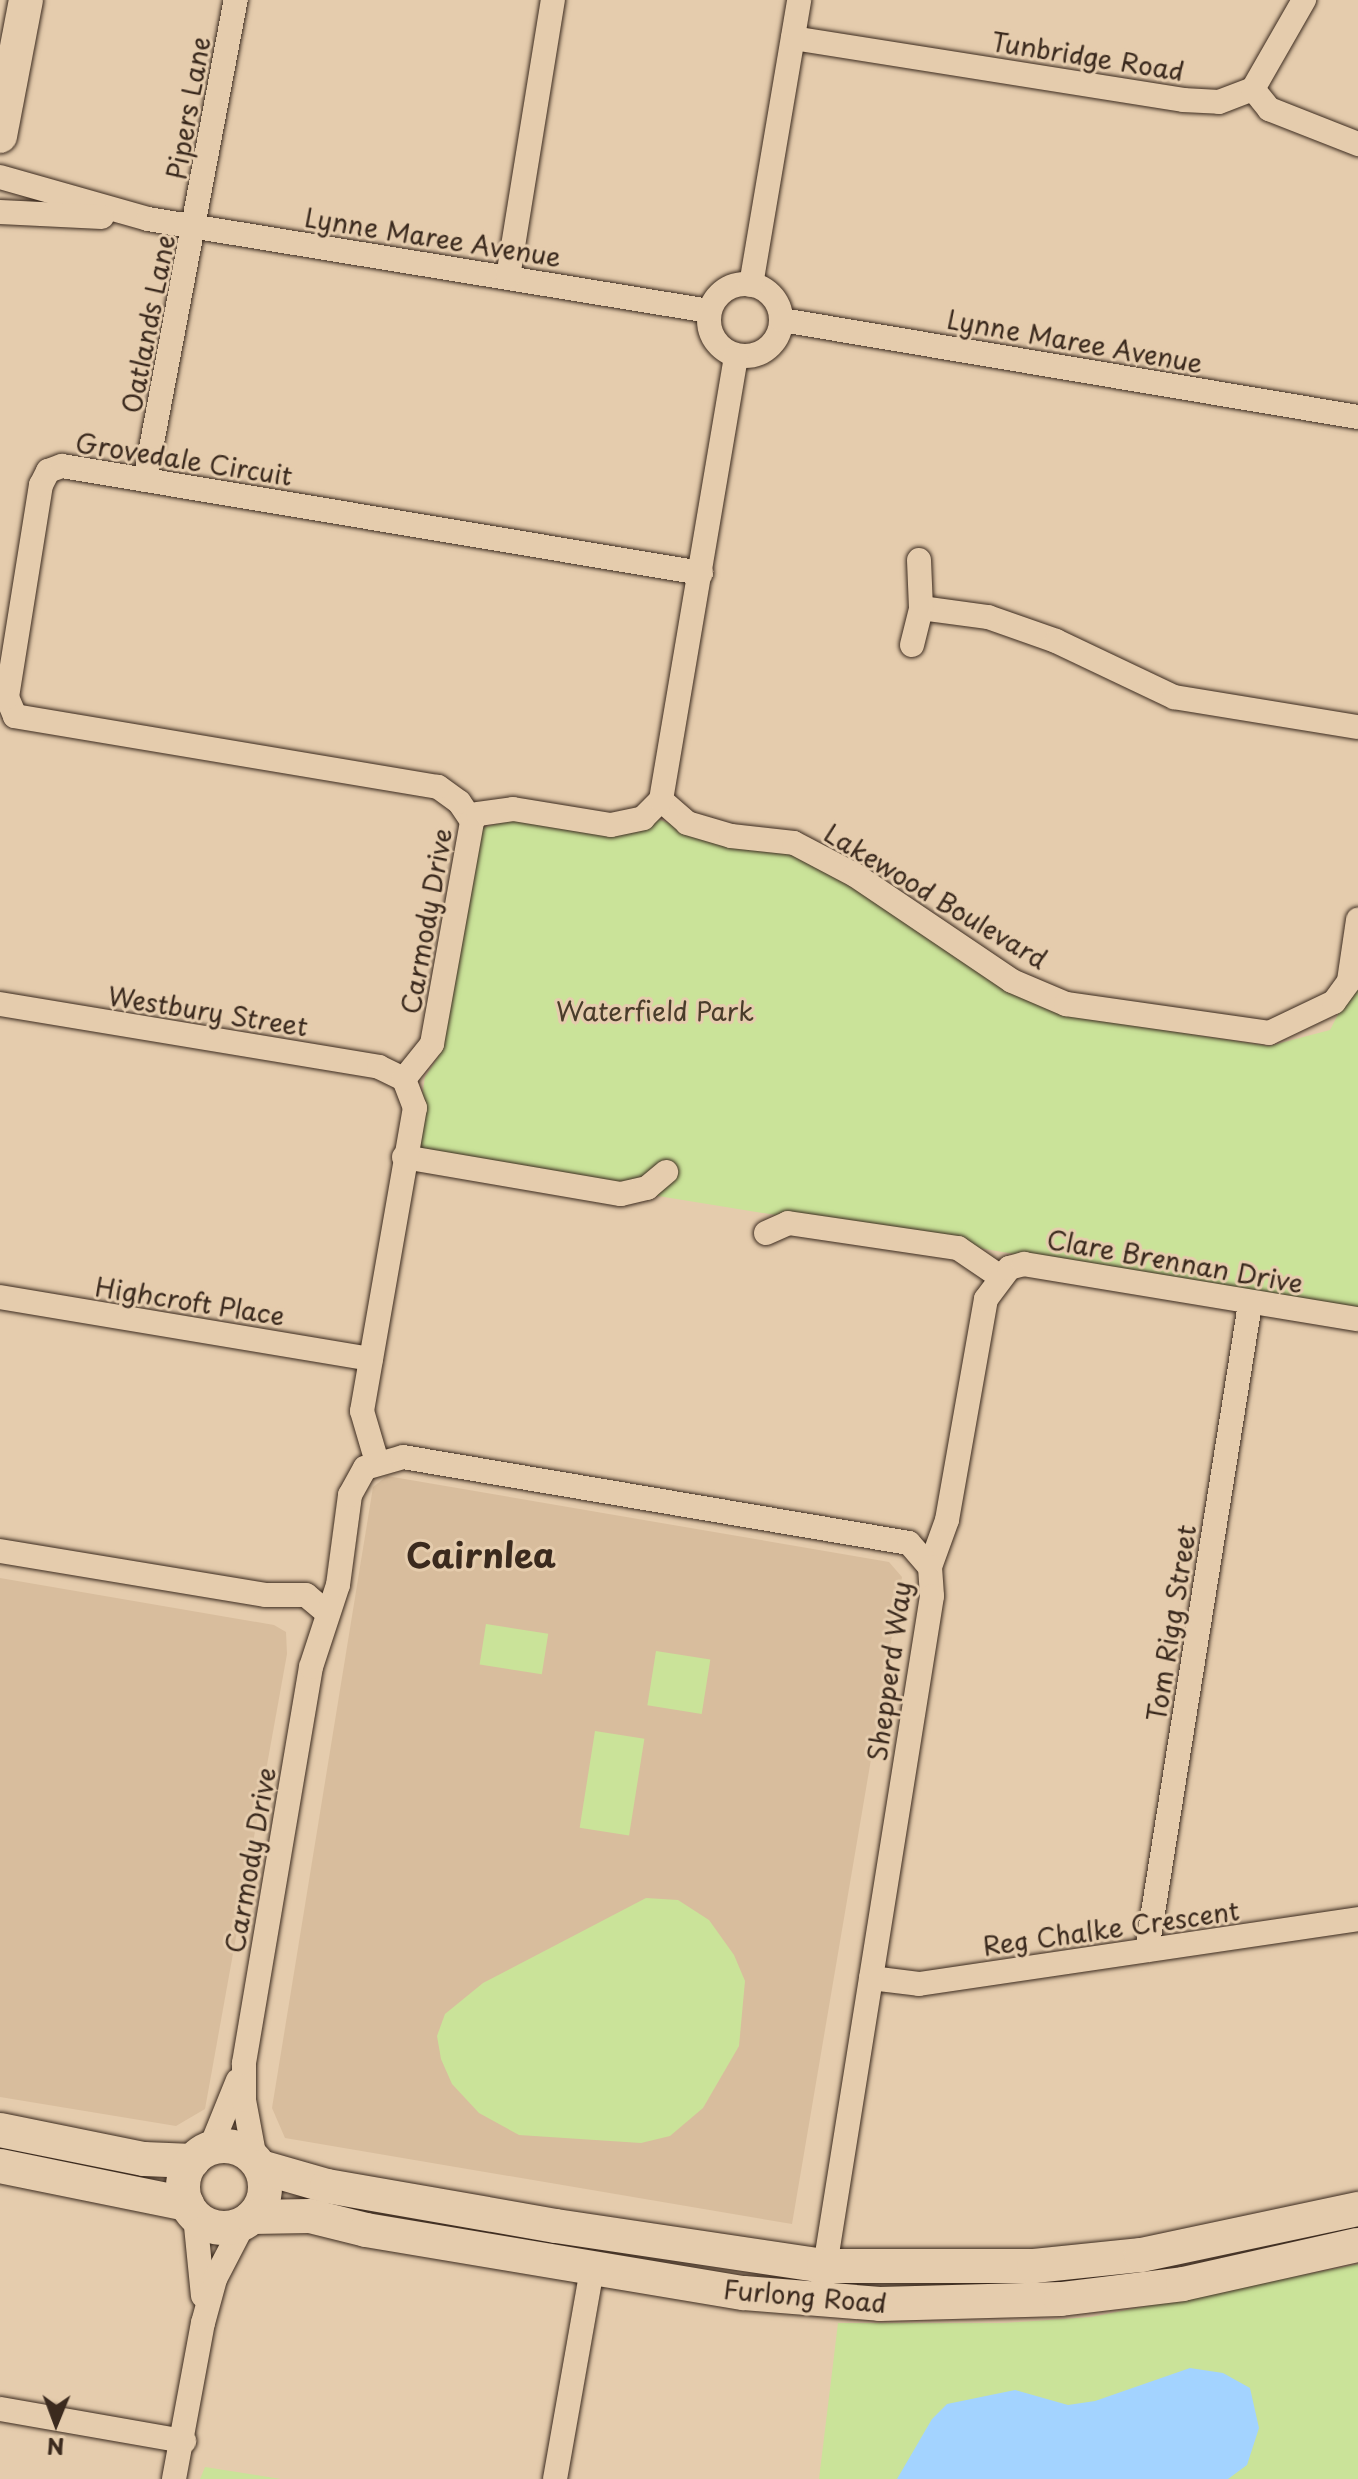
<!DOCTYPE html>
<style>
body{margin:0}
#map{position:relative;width:1358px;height:2479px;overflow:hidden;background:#e5ccad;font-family:"Playpen Sans",sans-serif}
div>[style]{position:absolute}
.built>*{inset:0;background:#d8bd9d}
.green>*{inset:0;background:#cae399;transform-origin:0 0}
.water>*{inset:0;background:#a3d3ff}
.roads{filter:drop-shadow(0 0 2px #3b2a1e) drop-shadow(0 0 2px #3b2a1e)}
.street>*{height:24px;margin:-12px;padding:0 12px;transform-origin:12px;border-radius:12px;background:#e5ccad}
.street>.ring{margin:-12px;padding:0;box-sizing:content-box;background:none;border:24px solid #e5ccad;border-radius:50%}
.secondary>*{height:34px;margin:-17px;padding:0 17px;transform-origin:17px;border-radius:17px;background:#e5ccad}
.secondary>.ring{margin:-17px;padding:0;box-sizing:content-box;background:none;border:34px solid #e5ccad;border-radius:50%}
span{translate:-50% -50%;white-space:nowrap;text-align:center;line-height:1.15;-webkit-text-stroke:6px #e5ccad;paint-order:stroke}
.street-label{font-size:26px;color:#3b2a1e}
.park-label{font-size:26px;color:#493c2a}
.district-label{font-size:34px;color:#3b2a1e;font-weight:700}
.north{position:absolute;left:16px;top:2383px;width:80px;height:80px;-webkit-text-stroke:6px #e5ccad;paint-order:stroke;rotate:181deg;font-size:22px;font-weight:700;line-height:32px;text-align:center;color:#3b2a1e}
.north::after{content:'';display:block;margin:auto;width:28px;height:36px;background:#3b2a1e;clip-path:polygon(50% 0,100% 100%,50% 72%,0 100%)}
</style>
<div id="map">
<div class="built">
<div style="clip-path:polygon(387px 1476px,889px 1562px,902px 1577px,792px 2224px,285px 2138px,272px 2108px,373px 1487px)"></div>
<div style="clip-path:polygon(0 1578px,274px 1625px,286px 1632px,287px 1654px,205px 2109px,176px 2126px,0 2097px)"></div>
</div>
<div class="green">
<div style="clip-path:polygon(657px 819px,732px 845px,789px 850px,1064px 1015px,1269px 1046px,1330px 1030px,1358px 976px,1358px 1310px,413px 1156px,425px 1077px,440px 1054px,475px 838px,482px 828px,510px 820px)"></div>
<div style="left:486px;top:1624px;width:63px;height:41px;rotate:9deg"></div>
<div style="left:656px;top:1651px;width:55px;height:55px;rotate:9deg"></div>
<div style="left:595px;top:1731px;width:50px;height:98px;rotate:9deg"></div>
<div style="clip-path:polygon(646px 1898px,678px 1900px,709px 1920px,734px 1955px,745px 1981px,739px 2046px,703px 2108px,670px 2136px,641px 2143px,519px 2135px,479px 2113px,452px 2084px,441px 2059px,437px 2036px,445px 2014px,483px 1983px)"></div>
<div style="clip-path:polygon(1358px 2264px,1358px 2479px,819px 2479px,838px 2323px,1004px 2323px,1091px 2317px)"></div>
<div style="clip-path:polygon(205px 2467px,281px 2479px,200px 2479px)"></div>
</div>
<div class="water">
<div style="clip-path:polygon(1190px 2368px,1223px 2373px,1250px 2388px,1259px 2428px,1247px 2465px,1228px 2479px,897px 2479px,932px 2419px,947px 2404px,1015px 2390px,1068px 2405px,1095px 2401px)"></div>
</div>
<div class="roads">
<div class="street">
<div style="left:793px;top:38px;width:395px;rotate:9deg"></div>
<div style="left:1183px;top:100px;width:36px;rotate:3deg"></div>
<div style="left:1219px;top:102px;width:36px;rotate:-21deg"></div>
<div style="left:1253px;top:89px;width:26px;rotate:51deg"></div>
<div style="left:1269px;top:109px;width:96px;rotate:21.5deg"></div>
<div style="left:1253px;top:89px;width:103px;rotate:-60.2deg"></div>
<div style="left:0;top:177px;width:154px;rotate:15.8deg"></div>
<div style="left:148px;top:219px;width:568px;rotate:9.31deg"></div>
<div style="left:0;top:212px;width:102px;rotate:2.8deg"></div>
<div style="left:508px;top:277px;width:281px;rotate:-80.8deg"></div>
<div class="ring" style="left:709px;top:284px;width:48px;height:48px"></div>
<div style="left:751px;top:285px;width:289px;rotate:-80.4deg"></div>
<div style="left:782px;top:320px;width:584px;rotate:9.56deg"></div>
<div style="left:145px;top:480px;width:489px;rotate:-79.3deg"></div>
<div style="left:921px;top:608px;width:68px;rotate:7.7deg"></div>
<div style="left:988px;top:617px;width:72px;rotate:19.4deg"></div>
<div style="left:1056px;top:641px;width:131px;rotate:25.4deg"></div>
<div style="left:1174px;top:697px;width:186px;rotate:9.3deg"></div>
<div style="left:912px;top:645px;width:38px;rotate:-76deg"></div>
<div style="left:921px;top:608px;width:48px;rotate:-92.4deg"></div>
<div style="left:661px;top:800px;width:35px;rotate:41deg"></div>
<div style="left:687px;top:823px;width:46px;rotate:16.5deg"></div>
<div style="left:731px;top:836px;width:63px;rotate:6.3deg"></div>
<div style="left:794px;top:843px;width:69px;rotate:27.7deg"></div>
<div style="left:855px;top:875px;width:189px;rotate:34deg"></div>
<div style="left:1012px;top:981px;width:59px;rotate:23.1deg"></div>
<div style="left:1066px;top:1004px;width:205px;rotate:8.1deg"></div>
<div style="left:1269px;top:1033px;width:72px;rotate:-25.5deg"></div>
<div style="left:1334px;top:1002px;width:26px;rotate:-54deg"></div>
<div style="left:1349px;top:981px;width:62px;rotate:-81.6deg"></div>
<div style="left:472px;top:821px;width:23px;rotate:-124deg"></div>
<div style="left:459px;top:802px;width:26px;rotate:-144deg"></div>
<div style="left:438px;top:787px;width:429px;rotate:-170.5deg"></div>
<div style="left:15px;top:716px;width:21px;rotate:-113deg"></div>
<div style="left:7px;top:697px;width:215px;rotate:-80.9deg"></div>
<div style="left:41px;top:485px;width:16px;rotate:-63deg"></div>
<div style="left:48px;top:471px;width:15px;rotate:-20deg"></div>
<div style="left:62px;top:466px;width:648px;rotate:9.51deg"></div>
<div style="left:0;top:1004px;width:384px;rotate:9.4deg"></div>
<div style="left:379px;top:1067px;width:28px;rotate:26deg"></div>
<div style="left:404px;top:1157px;width:220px;rotate:9.7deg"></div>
<div style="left:621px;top:1194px;width:27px;rotate:-13deg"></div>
<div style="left:647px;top:1188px;width:25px;rotate:-40deg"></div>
<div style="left:766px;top:1233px;width:24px;rotate:-24deg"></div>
<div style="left:788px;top:1223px;width:172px;rotate:8.4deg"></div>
<div style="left:958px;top:1248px;width:50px;rotate:34.3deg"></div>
<div style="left:0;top:1297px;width:376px;rotate:9.5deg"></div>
<div style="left:377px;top:1462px;width:53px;rotate:-106.4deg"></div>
<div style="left:362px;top:1411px;width:308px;rotate:-80.1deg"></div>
<div style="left:415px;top:1108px;width:31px;rotate:-111deg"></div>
<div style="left:404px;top:1079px;width:45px;rotate:-51.3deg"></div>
<div style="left:432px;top:1044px;width:227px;rotate:-79.8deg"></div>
<div style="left:472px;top:821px;width:9px;rotate:-49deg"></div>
<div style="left:478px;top:814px;width:35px;rotate:-8deg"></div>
<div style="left:513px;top:809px;width:99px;rotate:9.3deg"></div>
<div style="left:611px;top:825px;width:33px;rotate:-12deg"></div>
<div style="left:643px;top:818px;width:25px;rotate:-45deg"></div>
<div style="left:661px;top:800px;width:450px;rotate:-80.4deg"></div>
<div style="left:0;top:1551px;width:270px;rotate:9.4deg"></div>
<div style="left:266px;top:1595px;width:40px"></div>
<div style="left:306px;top:1595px;width:25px;rotate:40deg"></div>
<div style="left:930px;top:1567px;width:50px;rotate:-70.1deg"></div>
<div style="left:947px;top:1520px;width:224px;rotate:-80deg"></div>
<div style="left:986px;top:1299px;width:39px;rotate:-53deg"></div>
<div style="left:1009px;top:1268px;width:16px;rotate:-15deg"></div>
<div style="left:1024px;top:1264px;width:338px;rotate:9.4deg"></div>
<div style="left:1147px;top:1950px;width:654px;rotate:-80.94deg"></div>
<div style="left:871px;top:1978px;width:48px;rotate:7.1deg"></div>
<div style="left:919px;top:1984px;width:444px;rotate:-8.4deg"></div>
<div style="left:210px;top:2149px;width:74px;rotate:-67.9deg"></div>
<div style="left:255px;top:2159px;width:60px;rotate:-100.6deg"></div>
<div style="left:244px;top:2100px;width:37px;rotate:-90deg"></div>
<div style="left:244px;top:2063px;width:402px;rotate:-80.4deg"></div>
<div style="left:311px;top:1667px;width:86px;rotate:-71.8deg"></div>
<div style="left:338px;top:1585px;width:91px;rotate:-82.4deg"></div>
<div style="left:350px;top:1495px;width:31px;rotate:-61deg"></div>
<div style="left:365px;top:1468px;width:40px;rotate:-16deg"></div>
<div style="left:403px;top:1457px;width:513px;rotate:9.65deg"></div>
<div style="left:909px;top:1543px;width:32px;rotate:49deg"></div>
<div style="left:930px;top:1567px;width:29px;rotate:86deg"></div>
<div style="left:932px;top:1596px;width:692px;rotate:99.07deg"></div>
<div style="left:195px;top:2216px;width:80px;rotate:84.3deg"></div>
<div style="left:0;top:2409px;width:187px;rotate:9.9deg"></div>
<div style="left:174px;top:2479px;width:159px;rotate:-79.5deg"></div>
<div style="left:203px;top:2323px;width:46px;rotate:-74.7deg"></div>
<div style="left:215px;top:2279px;width:63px;rotate:-62.6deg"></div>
<div style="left:555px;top:2479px;width:213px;rotate:-80deg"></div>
</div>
<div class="secondary">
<div style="left:0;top:136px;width:138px;rotate:-79.2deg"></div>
<div style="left:0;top:2130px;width:147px;rotate:11.4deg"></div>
<div style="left:144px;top:2159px;width:49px;rotate:2.3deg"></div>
<div class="ring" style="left:183px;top:2146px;width:48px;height:48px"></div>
<div style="left:0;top:2166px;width:191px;rotate:11.5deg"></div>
<div style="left:261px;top:2167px;width:69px;rotate:16.1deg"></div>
<div style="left:327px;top:2186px;width:232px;rotate:9.9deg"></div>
<div style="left:556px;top:2226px;width:271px;rotate:8.5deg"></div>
<div style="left:824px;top:2266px;width:210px"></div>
<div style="left:1034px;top:2266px;width:108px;rotate:-5.9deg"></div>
<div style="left:1141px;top:2255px;width:222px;rotate:-12deg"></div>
<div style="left:252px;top:2217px;width:58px;rotate:-1deg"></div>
<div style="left:310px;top:2216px;width:58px;rotate:14deg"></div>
<div style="left:366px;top:2230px;width:383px;rotate:9.5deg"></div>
<div style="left:744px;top:2293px;width:136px;rotate:4.6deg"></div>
<div style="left:880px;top:2304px;width:181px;rotate:-1.6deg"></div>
<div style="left:1061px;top:2299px;width:123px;rotate:-7deg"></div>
<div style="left:1183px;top:2284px;width:179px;rotate:-12.6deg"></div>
</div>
</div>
<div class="street-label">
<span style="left:1088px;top:56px;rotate:9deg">Tunbridge Road</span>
<span style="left:188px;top:108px;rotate:-80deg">Pipers Lane</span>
<span style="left:433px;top:237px;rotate:9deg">Lynne Maree Avenue</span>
<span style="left:148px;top:324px;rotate:-79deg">Oatlands Lane</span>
<span style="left:1075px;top:341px;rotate:10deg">Lynne Maree Avenue</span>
<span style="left:184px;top:459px;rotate:9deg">Grovedale Circuit</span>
<span style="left:936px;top:896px;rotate:31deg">Lakewood Boulevard</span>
<span style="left:426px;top:921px;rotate:-80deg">Carmody Drive</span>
<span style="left:208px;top:1011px;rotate:9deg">Westbury Street</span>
<span style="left:1175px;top:1261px;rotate:10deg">Clare Brennan Drive</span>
<span style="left:190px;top:1301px;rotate:9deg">Highcroft Place</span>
<span style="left:1171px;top:1623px;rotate:-81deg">Tom Rigg Street</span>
<span style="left:889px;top:1671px;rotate:-82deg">Shepperd Way</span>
<span style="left:250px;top:1860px;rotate:-80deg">Carmody Drive</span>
<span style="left:1111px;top:1928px;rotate:-8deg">Reg Chalke Crescent</span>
<span style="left:805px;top:2296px;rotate:5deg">Furlong Road</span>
</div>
<div class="park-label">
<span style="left:655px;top:1011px">Waterfield Park</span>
</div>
<div class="district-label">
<span style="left:481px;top:1555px">Cairnlea</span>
</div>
<div class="north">N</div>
</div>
